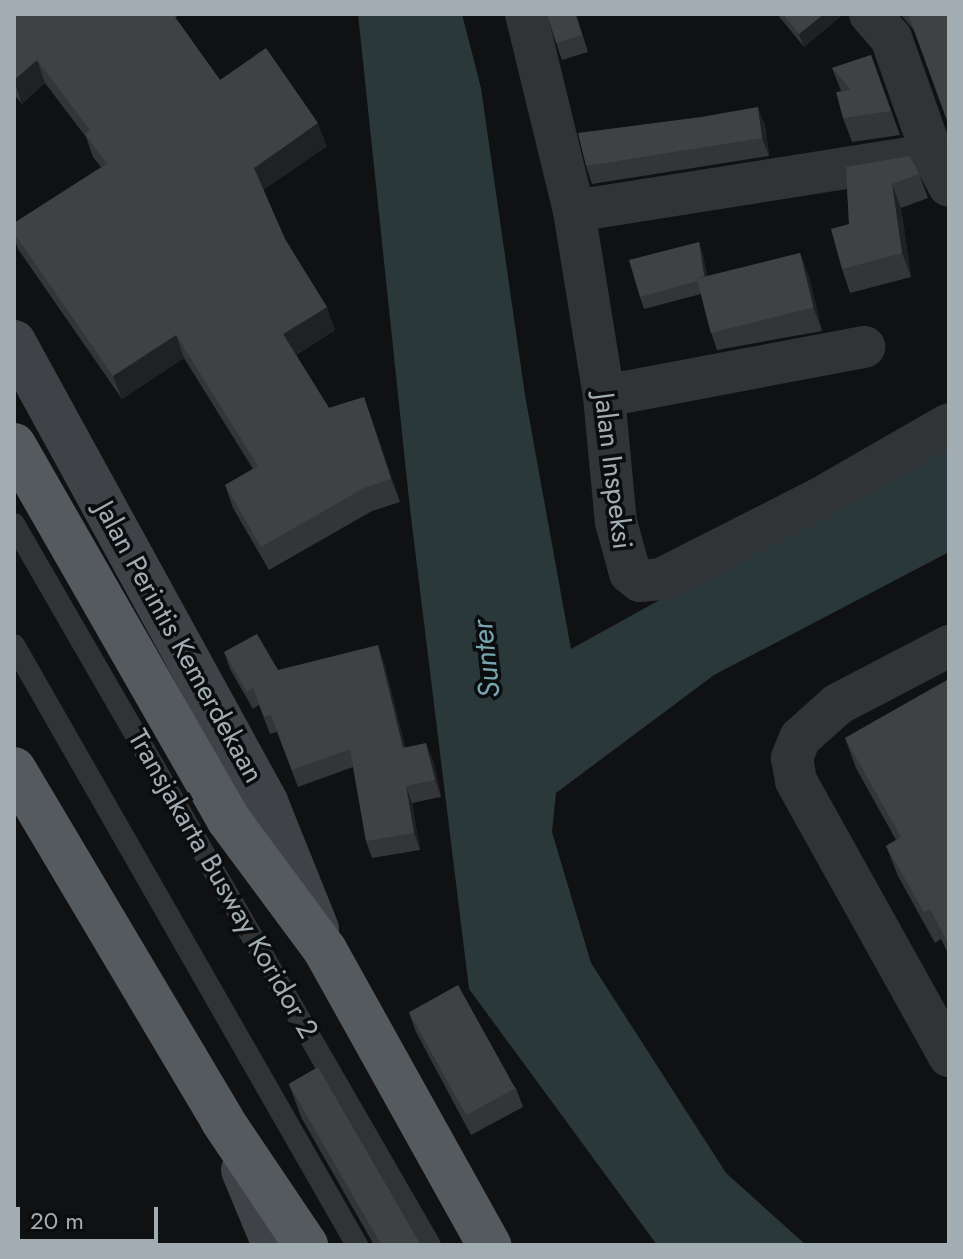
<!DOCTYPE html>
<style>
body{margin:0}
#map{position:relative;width:963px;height:1259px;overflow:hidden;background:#101112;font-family:Jost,sans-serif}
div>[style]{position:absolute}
.water>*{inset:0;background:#2a383a}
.service>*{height:22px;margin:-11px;padding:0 11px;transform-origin:11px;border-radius:11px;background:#313437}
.minor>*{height:42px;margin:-21px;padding:0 21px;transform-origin:21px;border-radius:21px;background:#313437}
.secondary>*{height:44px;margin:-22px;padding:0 22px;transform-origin:22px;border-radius:22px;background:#3f4347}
.trunk>*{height:44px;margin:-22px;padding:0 22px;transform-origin:22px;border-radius:22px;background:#555a5f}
.wall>*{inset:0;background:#333537}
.shaded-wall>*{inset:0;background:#202123}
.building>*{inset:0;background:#3f4245;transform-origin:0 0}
span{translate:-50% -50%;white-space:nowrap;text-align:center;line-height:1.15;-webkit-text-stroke:7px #0b0c0d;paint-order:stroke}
.street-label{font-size:28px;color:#a1acb3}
.water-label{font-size:30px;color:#77a5af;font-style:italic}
.frame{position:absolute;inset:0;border:16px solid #a1acb3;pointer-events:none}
.scale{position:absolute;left:16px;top:1207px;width:142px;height:36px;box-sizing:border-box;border:4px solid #a1acb3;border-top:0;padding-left:10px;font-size:24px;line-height:28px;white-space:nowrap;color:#a1acb3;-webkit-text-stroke:6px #0b0c0d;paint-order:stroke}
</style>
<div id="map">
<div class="water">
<div style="clip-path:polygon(358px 14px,462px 14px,481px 88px,525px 395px,571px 649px,949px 440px,949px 552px,714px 675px,556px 793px,552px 832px,591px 963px,726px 1173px,806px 1245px,657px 1245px,469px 989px,410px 509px)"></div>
</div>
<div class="service">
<div style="left:14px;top:524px;width:832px;rotate:60.02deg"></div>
<div style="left:14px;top:645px;width:691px;rotate:60.24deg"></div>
</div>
<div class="minor">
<div style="left:526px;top:14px;width:203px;rotate:76.3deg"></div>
<div style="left:574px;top:211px;width:187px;rotate:80.8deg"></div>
<div style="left:604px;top:396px;width:127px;rotate:84.6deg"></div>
<div style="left:616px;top:522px;width:53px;rotate:74.6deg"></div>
<div style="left:630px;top:573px;width:13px;rotate:39deg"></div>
<div style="left:640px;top:581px;width:21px;rotate:-5deg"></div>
<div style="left:661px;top:579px;width:175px;rotate:-26.9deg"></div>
<div style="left:817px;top:500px;width:152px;rotate:-29.9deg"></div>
<div style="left:870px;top:14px;width:32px;rotate:49deg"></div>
<div style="left:891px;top:38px;width:123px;rotate:70.5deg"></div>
<div style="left:574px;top:211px;width:363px;rotate:-9deg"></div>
<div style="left:932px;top:154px;width:36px;rotate:62deg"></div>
<div style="left:604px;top:396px;width:265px;rotate:-10.7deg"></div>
<div style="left:949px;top:646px;width:125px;rotate:152.4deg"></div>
<div style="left:838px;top:704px;width:51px;rotate:138.2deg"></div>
<div style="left:800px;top:738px;width:22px;rotate:112deg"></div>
<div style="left:792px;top:758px;width:23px;rotate:80deg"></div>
<div style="left:796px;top:781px;width:315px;rotate:60.9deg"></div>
</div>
<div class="secondary">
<div style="left:14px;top:342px;width:525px;rotate:61.28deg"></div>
<div style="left:266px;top:802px;width:137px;rotate:68.1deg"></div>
<div style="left:243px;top:1170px;width:81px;rotate:67.5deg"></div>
</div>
<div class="trunk">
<div style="left:14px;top:445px;width:431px;rotate:60.2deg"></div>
<div style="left:228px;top:819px;width:163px;rotate:53.5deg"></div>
<div style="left:325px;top:950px;width:338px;rotate:60.9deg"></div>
<div style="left:14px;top:769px;width:408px;rotate:59.3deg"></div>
<div style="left:222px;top:1120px;width:151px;rotate:56.1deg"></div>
</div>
<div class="wall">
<div style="clip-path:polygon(14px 14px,180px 14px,175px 18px,220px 80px,327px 146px,263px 190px,285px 239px,335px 330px,296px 355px,329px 408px,364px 397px,400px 502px,372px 511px,269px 570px,233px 508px,225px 485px,253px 469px,184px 358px,122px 399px,18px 249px,14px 238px,14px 223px,101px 167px,93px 157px,86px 137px,45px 83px,22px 104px,14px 95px)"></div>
<div style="clip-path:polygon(576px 14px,588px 52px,562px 60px,556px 43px)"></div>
<div style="clip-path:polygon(777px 14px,839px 14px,840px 17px,804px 47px)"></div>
<div style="clip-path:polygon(900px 14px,949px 14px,913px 29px)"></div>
<div style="clip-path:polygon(871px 55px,900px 135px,852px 142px,843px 118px,841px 91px,832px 68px)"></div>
<div style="clip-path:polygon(765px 125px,769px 156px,592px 184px,586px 166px)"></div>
<div style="clip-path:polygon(846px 167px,919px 174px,928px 198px,901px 208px,911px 277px,850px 293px,842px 269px,849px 224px)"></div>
<div style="clip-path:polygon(699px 242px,703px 255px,707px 276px,800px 253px,809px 277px,822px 331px,717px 350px,709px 326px,701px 294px,644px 309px,640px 297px)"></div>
<div style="clip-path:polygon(224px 652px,278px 670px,384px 662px,405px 747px,433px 760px,441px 797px,412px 803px,420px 850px,372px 858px,366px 841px,353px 767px,298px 787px,277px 732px,270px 734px,259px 705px,253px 709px,230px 669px)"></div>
<div style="clip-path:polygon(949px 679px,949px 955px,941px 939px,935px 943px,898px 876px,886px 846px,896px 840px,856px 768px,845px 738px)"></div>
<div style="clip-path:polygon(409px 1013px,516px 1088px,523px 1107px,471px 1135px,416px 1032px)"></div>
<div style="clip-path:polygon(289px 1084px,421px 1245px,374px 1245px,301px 1117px)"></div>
</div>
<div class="shaded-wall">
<div style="clip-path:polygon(824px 14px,839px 14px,840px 17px,804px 47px,799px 34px)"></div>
<div style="clip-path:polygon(37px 60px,45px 83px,22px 104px,14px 80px)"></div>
<div style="clip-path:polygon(758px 107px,765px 125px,769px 156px,762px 138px)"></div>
<div style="clip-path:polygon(318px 123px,327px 146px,262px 191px,254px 168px)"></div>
<div style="clip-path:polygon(892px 184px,901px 208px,911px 277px,902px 253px)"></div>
<div style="clip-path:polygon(699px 242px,703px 255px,709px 291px,705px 279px)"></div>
<div style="clip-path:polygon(800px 253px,809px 277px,822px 331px,813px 307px)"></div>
<div style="clip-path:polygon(327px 307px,335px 330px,292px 357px,283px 334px)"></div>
<div style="clip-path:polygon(176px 335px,184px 358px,122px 399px,113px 376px)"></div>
<div style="clip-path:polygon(364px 397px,372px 420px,400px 502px,391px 479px)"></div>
<div style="clip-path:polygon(378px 645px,384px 662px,409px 765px,403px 748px)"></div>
<div style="clip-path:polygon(426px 743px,433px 760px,441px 797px,435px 780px)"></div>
<div style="clip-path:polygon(406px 786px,412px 803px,420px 850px,414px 833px)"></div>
</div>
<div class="building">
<div style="clip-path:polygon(14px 14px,173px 14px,220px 80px,266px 48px,318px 123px,254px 168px,285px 239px,327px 307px,283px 334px,329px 408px,364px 397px,391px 479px,364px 488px,261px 547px,225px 485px,258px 466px,176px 335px,113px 376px,14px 233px,14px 223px,107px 164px,85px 134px,90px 130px,37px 60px,14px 80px)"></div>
<div style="clip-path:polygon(547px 14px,575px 14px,582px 35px,556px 43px)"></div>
<div style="clip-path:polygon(783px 14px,824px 14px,799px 34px)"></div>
<div style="clip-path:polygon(908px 14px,949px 14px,949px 126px)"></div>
<div style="clip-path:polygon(871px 55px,891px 111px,843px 118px,836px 92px,851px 90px,832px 68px)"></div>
<div style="clip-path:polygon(758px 107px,762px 138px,586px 166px,578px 133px,701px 117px)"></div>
<div style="clip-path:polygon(910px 156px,919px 174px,892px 184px,902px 253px,842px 269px,831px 229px,849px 224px,846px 167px)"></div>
<div style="clip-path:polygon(699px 242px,704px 276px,697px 278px,698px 281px,640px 297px,629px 260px)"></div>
<div style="left:800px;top:253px;width:56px;height:106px;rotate:76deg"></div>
<div style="clip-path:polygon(257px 634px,278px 670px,378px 645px,403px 748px,426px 743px,435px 780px,406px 786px,414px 833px,366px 841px,350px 749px,292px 770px,271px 715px,264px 717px,253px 688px,247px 692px,224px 652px)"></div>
<div style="clip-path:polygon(949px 679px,949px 945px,930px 909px,924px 912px,886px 846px,901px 837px,845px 738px)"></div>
<div style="left:458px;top:985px;width:118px;height:56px;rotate:61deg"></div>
<div style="left:318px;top:1067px;width:206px;height:34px;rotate:60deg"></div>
</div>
<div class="street-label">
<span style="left:613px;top:471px;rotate:83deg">Jalan Inspeksi</span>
<span style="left:179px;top:642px;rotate:61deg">Jalan Perintis Kemerdekaan</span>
<span style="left:223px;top:884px;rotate:60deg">Transjakarta Busway Koridor 2</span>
</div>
<div class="water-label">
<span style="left:486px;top:659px;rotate:-96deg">Sunter</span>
</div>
<div class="frame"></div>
<div class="scale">20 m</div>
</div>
